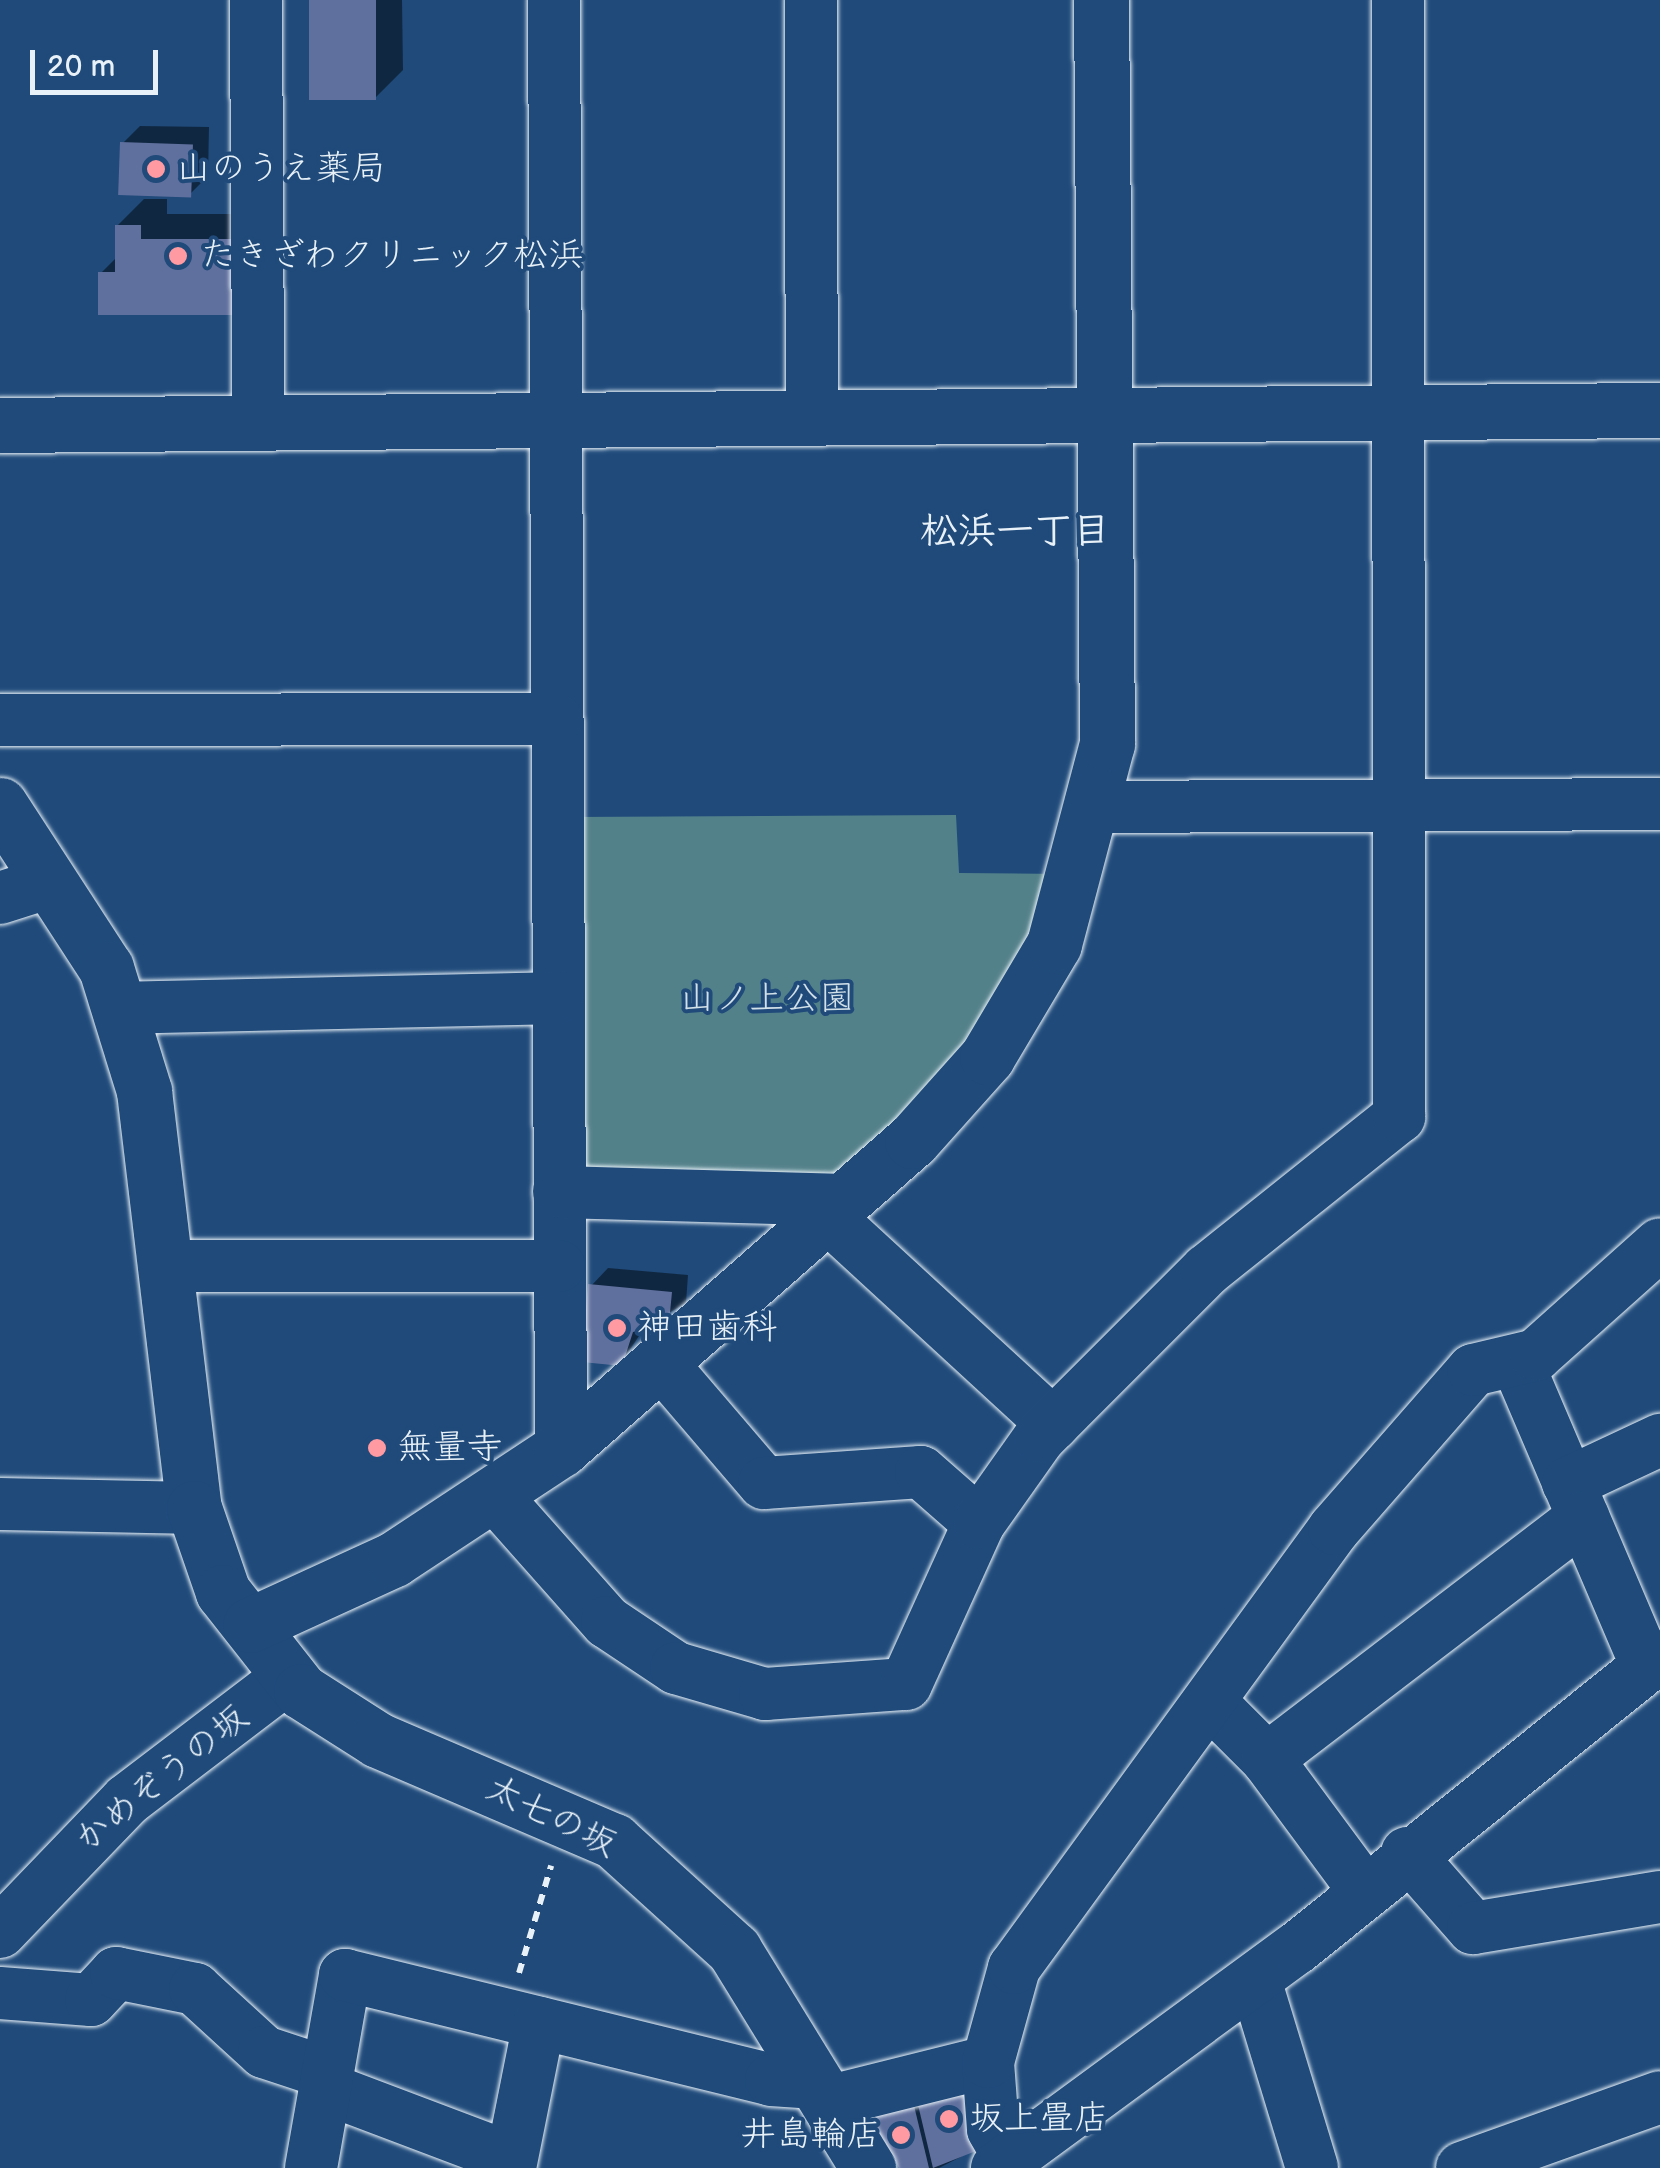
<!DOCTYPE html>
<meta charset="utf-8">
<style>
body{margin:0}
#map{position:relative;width:1660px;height:2168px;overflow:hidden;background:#1f4a7a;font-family:"Balsamiq Sans","Klee One",sans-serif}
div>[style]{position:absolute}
.green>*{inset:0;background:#53818a}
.shadow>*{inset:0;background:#0007}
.building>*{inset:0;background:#60709e;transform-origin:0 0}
.path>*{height:6px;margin-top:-3px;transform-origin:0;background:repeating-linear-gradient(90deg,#e8f1f8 0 10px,transparent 0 18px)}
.roads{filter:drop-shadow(0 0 2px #e8f1f8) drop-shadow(0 0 2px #e8f1f8)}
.street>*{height:52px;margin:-26px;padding:0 26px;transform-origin:26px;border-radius:26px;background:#1f4a7a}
.secondary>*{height:55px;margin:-27.5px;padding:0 27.5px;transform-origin:27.5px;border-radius:27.5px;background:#1f4a7a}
.dots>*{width:28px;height:28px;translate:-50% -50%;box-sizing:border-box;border:5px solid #1f4a7a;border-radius:50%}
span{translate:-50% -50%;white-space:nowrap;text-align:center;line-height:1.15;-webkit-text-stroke:8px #1f4a7a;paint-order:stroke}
.poi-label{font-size:35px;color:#e8f1f8}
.left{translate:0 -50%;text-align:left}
.right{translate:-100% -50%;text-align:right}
.park-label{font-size:35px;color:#d2e0e8}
.street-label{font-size:35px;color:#e8f1f8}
.neighbourhood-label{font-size:38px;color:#e8f1f8;font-weight:700}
.scale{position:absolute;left:30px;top:50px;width:128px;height:45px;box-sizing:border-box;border:5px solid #e8f1f8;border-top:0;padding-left:12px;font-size:30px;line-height:35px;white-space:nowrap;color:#e8f1f8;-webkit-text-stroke:8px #1f4a7a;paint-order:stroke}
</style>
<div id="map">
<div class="green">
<div style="clip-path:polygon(956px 815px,959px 873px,1064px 874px,965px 1058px,836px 1181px,572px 1180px,571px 817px)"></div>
</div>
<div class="shadow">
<div style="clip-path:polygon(312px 0,402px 0,403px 70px,376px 97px)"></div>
<div style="clip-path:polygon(140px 126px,209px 127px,208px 176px,190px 194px,123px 143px)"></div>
<div style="clip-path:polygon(144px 199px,167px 199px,167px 214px,267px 214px,267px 286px,101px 273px,117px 257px,117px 226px)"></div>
<div style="clip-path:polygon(608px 1268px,688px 1275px,686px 1303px,645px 1327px,621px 1363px,591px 1286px)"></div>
<div style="clip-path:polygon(927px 2073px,980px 2147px,939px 2168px,901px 2168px,865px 2102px)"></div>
</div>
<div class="building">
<div style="left:309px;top:0;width:67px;height:100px"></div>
<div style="left:120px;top:142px;width:73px;height:53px;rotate:2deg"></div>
<div style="clip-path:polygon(115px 225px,141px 225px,141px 239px,242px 239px,241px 315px,98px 315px,98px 272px,115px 272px)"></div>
<div style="clip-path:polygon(588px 1284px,672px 1292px,669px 1323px,633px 1332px,622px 1366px,582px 1362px)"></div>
<div style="clip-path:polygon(969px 2072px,981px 2149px,933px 2168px,914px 2088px)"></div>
<div style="clip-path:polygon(910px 2089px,929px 2168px,899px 2168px,862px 2102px)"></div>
</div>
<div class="path">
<div style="left:519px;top:1973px;width:112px;rotate:-73.3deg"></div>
</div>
<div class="roads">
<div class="street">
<div style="left:256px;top:0;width:422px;rotate:89.7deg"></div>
<div style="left:554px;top:0;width:1449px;rotate:89.72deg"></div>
<div style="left:811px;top:0;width:417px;rotate:89.9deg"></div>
<div style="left:0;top:720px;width:556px;rotate:-0.1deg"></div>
<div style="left:1096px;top:807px;width:564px;rotate:-0.3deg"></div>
<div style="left:0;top:898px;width:52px;rotate:-17.7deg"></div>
<div style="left:118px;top:1008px;width:440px;rotate:-1.3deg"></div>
<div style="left:559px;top:1192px;width:288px;rotate:1.6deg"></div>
<div style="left:828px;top:1217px;width:306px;rotate:42.6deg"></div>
<div style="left:169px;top:1266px;width:390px"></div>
<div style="left:1517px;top:1362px;width:329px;rotate:66.9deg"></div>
<div style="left:661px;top:1363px;width:158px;rotate:49.4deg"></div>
<div style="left:764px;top:1483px;width:157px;rotate:-4deg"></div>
<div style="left:921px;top:1472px;width:77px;rotate:41.3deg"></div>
<div style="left:1568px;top:1483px;width:102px;rotate:-25.1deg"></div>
<div style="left:495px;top:1496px;width:169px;rotate:48.4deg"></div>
<div style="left:607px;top:1622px;width:83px;rotate:33.7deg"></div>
<div style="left:676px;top:1668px;width:93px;rotate:16.3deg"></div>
<div style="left:765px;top:1694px;width:141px;rotate:-4.1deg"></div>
<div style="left:906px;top:1684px;width:177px;rotate:-65.6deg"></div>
<div style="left:979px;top:1523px;width:105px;rotate:-54.7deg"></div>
<div style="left:1040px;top:1437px;width:236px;rotate:-45deg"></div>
<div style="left:1207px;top:1270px;width:246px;rotate:-38.6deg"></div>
<div style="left:1399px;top:1117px;width:1117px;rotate:-90.05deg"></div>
<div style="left:0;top:1504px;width:194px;rotate:1.2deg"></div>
<div style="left:1211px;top:1703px;width:79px;rotate:45deg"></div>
<div style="left:1267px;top:1759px;width:163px;rotate:53.5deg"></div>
<div style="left:1267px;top:1759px;width:398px;rotate:-37.4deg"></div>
<div style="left:1407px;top:1853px;width:100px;rotate:48.7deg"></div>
<div style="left:1473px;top:1928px;width:190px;rotate:-9.4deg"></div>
<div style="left:0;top:1932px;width:183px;rotate:-46.1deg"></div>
<div style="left:127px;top:1800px;width:205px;rotate:-37.3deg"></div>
<div style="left:1255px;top:1980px;width:196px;rotate:73.1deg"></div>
<div style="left:0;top:1993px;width:91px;rotate:4.4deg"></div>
<div style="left:91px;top:2000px;width:37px;rotate:-47deg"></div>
<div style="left:116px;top:1973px;width:81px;rotate:11.4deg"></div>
<div style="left:195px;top:1989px;width:93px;rotate:42.4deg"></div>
<div style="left:264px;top:2052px;width:67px;rotate:18.2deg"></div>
<div style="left:325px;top:2088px;width:198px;rotate:20.7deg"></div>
<div style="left:827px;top:2102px;width:166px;rotate:-14deg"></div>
<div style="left:1010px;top:2159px;width:34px;rotate:-120deg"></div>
<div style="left:993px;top:2129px;width:67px;rotate:-94.3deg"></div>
<div style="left:988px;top:2062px;width:98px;rotate:-74.5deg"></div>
<div style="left:1014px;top:1968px;width:543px;rotate:-53.91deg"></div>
<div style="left:1334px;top:1529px;width:211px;rotate:-48.8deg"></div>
<div style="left:1473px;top:1370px;width:65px;rotate:-13.4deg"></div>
<div style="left:1536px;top:1355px;width:166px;rotate:-41.8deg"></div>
<div style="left:311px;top:2168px;width:196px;rotate:-80deg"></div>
<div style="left:345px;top:1975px;width:439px;rotate:13.8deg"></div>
<div style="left:771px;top:2080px;width:45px;rotate:3.8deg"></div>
<div style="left:510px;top:2168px;width:148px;rotate:-78.7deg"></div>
<div style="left:997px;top:2168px;width:372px;rotate:-36.3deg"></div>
<div style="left:1297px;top:1948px;width:466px;rotate:-38.8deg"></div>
<div style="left:1462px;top:2168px;width:210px;rotate:-19.7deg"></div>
</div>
<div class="secondary">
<div style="left:0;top:425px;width:1660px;rotate:-0.52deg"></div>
<div style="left:0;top:805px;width:194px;rotate:57deg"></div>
<div style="left:106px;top:968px;width:129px;rotate:72.8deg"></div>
<div style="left:144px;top:1091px;width:420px;rotate:83.2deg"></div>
<div style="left:194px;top:1508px;width:89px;rotate:71deg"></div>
<div style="left:223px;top:1592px;width:126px;rotate:51.8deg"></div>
<div style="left:301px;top:1691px;width:91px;rotate:32.5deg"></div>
<div style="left:378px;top:1740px;width:257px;rotate:23.2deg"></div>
<div style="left:614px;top:1841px;width:162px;rotate:42.2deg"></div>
<div style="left:734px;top:1950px;width:256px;rotate:58.4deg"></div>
<div style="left:250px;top:1625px;width:158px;rotate:-24.6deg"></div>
<div style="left:394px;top:1559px;width:200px;rotate:-33.4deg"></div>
<div style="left:561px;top:1449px;width:467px;rotate:-41.3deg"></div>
<div style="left:912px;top:1141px;width:113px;rotate:-48.2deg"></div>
<div style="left:987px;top:1057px;width:131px;rotate:-59.3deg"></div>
<div style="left:1054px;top:944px;width:207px;rotate:-75.2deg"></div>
<div style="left:1107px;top:744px;width:744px;rotate:-90.46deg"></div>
</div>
</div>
<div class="dots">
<div style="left:156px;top:169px;background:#ff9aa2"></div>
<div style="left:178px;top:256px;background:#ff9aa2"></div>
<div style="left:617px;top:1328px;background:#ff9aa2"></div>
<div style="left:377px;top:1448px;background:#ff9aa2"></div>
<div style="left:949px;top:2119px;background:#ff9aa2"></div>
<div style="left:901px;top:2135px;background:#ff9aa2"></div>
</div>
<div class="poi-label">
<span class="left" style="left:176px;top:169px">山のうえ薬局</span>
<span class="left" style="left:200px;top:256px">たきざわクリニック松浜</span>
<span class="left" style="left:637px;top:1328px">神田歯科</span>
<span class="left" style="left:397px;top:1448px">無量寺</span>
<span class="left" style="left:969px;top:2119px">坂上畳店</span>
<span class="right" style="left:881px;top:2135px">井島輪店</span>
</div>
<div class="park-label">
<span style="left:767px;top:999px">山ノ上公園</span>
</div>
<div class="street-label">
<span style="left:162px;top:1779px;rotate:-39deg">かめぞうの坂</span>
<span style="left:551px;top:1817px;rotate:26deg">太七の坂</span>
</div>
<div class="neighbourhood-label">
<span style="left:1015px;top:532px">松浜一丁目</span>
</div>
<div class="scale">20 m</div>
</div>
